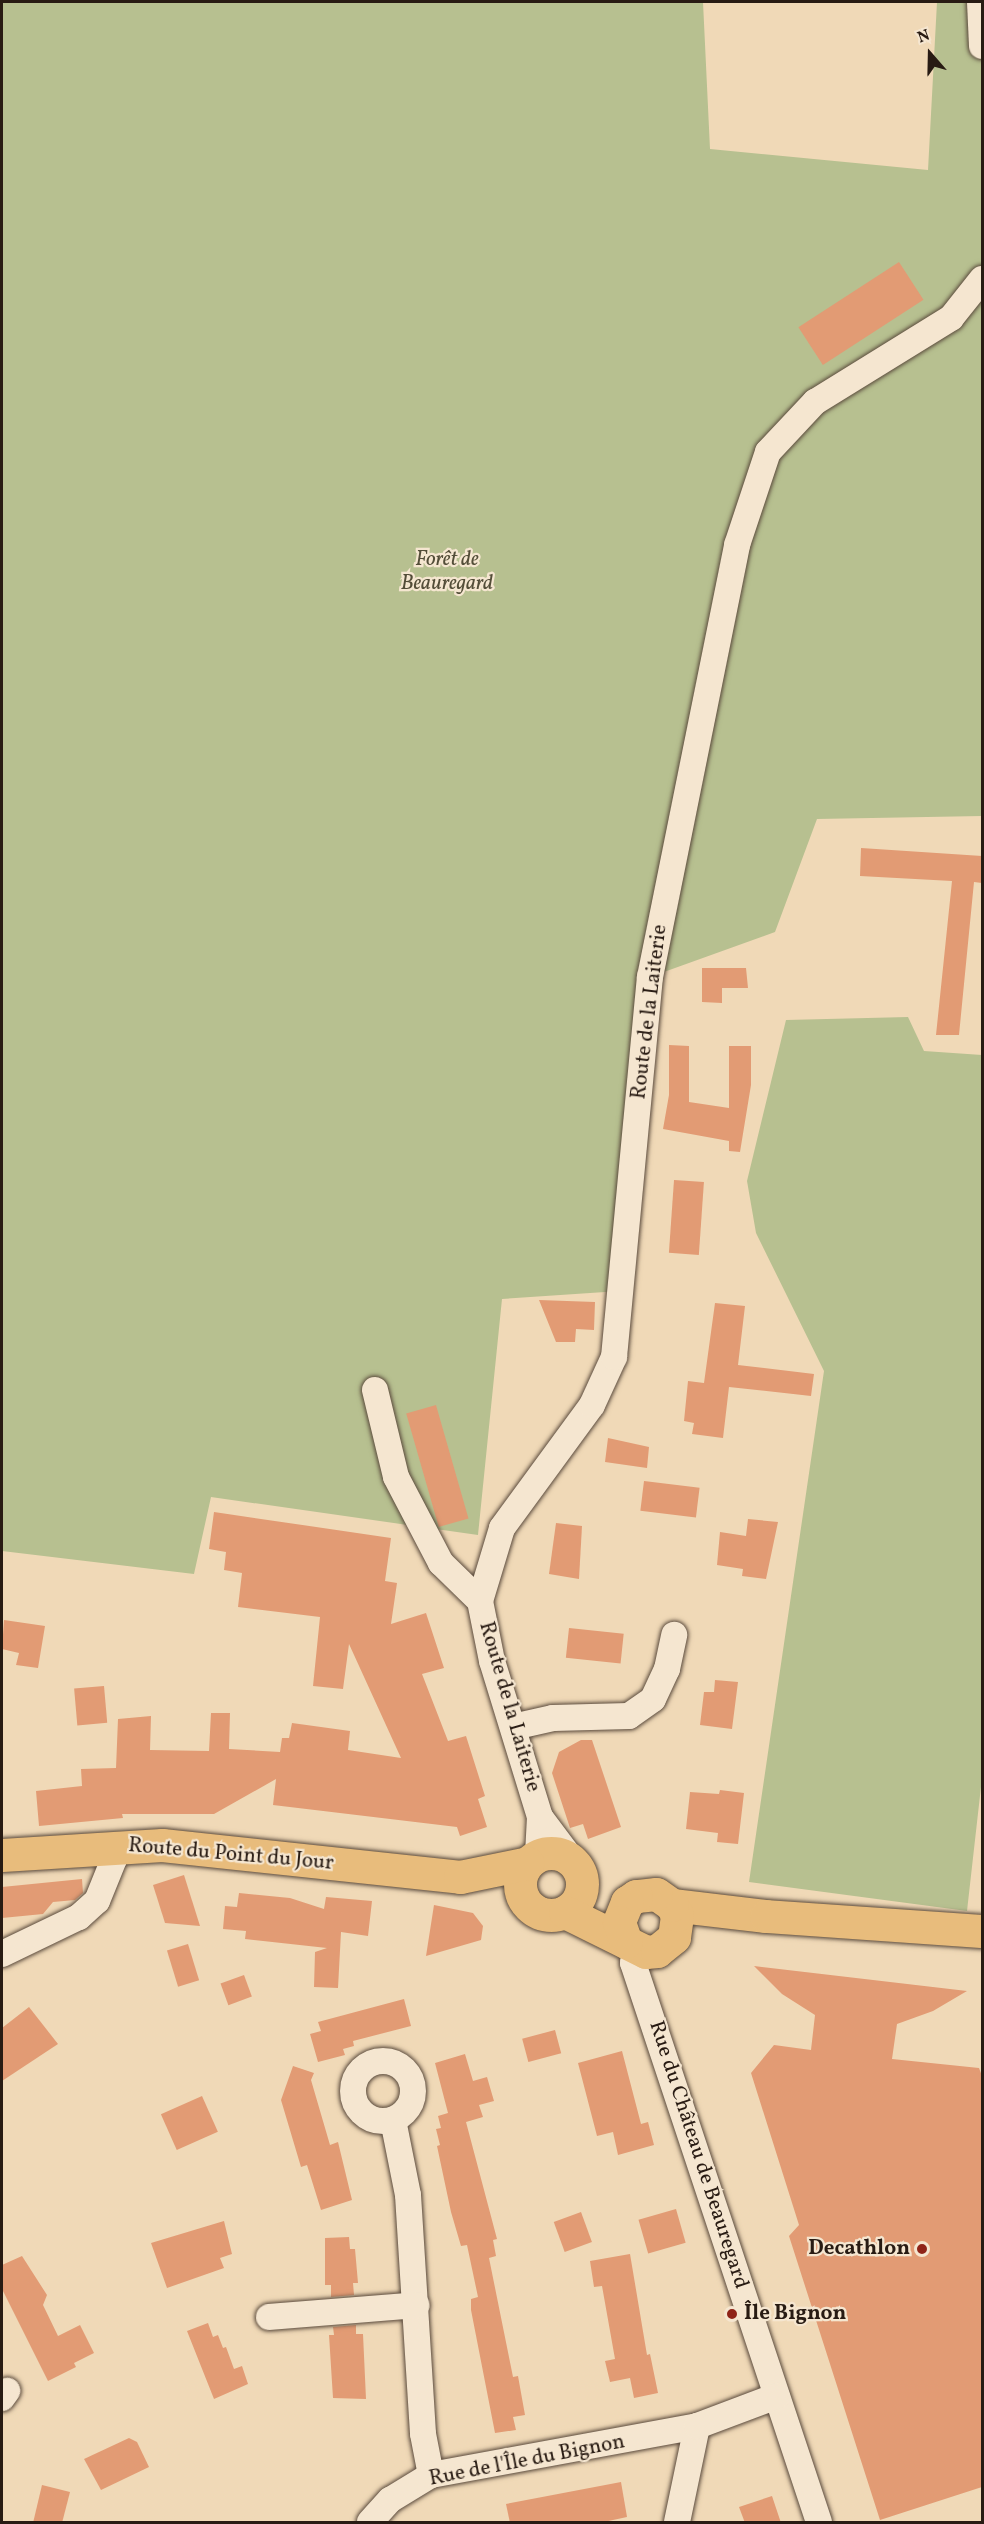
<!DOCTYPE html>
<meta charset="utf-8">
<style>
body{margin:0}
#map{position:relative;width:984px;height:2524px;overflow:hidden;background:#f0d9b7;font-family:Vollkorn,serif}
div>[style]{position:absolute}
.green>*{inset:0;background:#b7c090}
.building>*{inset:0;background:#e29b74;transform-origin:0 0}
.roads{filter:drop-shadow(0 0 2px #5a4a3c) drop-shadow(0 0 2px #5a4a3c)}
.minor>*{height:26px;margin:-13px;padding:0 13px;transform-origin:13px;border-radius:13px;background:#f5e6d0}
.minor>.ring{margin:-13px;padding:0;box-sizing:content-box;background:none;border:26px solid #f5e6d0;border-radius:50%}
.major>*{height:33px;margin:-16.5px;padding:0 16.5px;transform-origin:16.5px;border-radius:16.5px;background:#e8bc7c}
.major>.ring{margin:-16.5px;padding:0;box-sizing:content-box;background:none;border:33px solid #e8bc7c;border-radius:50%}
.dots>*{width:16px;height:16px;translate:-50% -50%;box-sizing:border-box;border:3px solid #f5e6d0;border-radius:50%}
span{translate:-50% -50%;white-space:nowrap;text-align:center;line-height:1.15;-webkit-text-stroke:4.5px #f5e6d0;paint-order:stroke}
.park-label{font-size:21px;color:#534d38;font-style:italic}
.street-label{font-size:21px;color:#281b13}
.poi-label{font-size:21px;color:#281b13;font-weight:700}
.right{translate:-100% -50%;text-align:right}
.left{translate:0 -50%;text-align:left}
.frame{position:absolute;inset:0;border:3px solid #281b13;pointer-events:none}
.north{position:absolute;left:900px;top:24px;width:60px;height:60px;-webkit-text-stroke:4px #f5e6d0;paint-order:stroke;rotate:340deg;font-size:16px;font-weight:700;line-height:24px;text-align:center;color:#281b13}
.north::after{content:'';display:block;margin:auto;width:21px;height:27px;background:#281b13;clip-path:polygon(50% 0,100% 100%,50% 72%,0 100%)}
</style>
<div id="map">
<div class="green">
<div style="clip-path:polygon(2px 2px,703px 2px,710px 149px,928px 170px,937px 2px,982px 2px,982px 816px,817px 819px,775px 932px,650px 977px,620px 1291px,502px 1299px,478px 1535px,211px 1497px,194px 1574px,2px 1551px)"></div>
<div style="clip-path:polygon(908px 1017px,924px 1051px,982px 1055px,982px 1778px,967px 1911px,749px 1882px,824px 1371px,756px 1233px,747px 1181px,786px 1020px)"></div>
</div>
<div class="building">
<div style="left:899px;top:262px;width:45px;height:120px;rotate:57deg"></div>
<div style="clip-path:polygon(861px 848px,982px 856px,982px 883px,974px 882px,959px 1035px,936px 1035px,952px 881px,860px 876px)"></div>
<div style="clip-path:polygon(702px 968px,746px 968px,748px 988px,722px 988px,722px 1003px,702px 1002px)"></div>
<div style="clip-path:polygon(669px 1045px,689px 1046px,689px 1102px,729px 1108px,729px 1046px,751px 1046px,751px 1085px,740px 1152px,729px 1151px,729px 1141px,663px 1129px,669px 1095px)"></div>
<div style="left:674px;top:1180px;width:30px;height:73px;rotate:4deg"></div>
<div style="clip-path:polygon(539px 1300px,595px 1302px,594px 1330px,576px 1329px,575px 1342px,556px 1342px)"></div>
<div style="clip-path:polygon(715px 1303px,745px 1306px,738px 1365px,814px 1374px,811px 1396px,729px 1387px,723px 1438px,692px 1434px,694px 1423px,684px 1421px,688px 1381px,704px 1383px)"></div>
<div style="left:436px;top:1405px;width:118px;height:31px;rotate:74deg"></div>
<div style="clip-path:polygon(608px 1438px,649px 1447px,647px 1468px,605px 1462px)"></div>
<div style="left:644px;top:1481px;width:56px;height:30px;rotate:7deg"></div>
<div style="clip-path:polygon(214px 1512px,391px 1538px,385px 1581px,397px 1583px,391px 1624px,426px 1613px,444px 1668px,422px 1674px,448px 1741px,466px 1736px,485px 1796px,478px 1799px,487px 1827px,460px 1836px,457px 1827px,273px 1805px,276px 1779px,214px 1814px,122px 1814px,123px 1818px,39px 1826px,36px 1791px,82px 1786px,81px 1769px,116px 1768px,118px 1719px,151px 1716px,150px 1750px,209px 1751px,211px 1713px,230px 1713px,229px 1749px,280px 1752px,282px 1738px,289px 1738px,292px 1723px,350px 1731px,348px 1750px,401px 1758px,349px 1644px,343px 1689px,313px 1686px,320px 1617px,238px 1607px,242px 1573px,224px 1570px,226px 1552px,209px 1549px)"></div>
<div style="clip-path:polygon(748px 1519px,778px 1522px,766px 1579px,742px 1576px,743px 1569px,717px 1565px,720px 1532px,746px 1536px)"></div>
<div style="clip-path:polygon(556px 1523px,582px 1526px,579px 1579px,549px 1574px)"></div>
<div style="clip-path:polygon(4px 1620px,45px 1626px,38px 1668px,16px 1665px,19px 1653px,2px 1649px)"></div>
<div style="left:569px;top:1628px;width:55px;height:30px;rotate:6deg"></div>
<div style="clip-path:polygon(715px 1680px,738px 1682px,732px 1729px,700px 1725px,704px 1692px,714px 1692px)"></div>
<div style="left:104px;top:1686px;width:37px;height:30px;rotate:85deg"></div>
<div style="clip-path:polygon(581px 1740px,592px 1740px,621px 1827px,588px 1839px,583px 1824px,570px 1828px,552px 1773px,559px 1752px)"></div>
<div style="clip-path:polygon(720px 1790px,744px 1793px,738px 1844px,717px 1842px,718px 1833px,686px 1829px,690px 1792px,719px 1794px)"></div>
<div style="clip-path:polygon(184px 1875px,200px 1926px,165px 1923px,153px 1885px)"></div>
<div style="clip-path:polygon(82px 1879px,83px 1893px,75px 1900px,53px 1902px,43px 1914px,2px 1918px,2px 1887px)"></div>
<div style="clip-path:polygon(239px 1893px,290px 1898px,324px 1909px,326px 1897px,372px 1901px,368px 1936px,341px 1932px,338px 1988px,314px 1987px,315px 1952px,327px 1948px,245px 1939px,246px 1931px,223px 1929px,225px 1906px,237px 1907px)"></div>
<div style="clip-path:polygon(434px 1905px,473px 1913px,483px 1926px,481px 1940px,426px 1956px)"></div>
<div style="left:188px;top:1944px;width:38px;height:22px;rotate:73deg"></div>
<div style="clip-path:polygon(754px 1966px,967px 1991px,933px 2011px,897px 2024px,892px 2059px,979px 2068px,982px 2076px,982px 2487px,880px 2520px,789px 2236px,799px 2225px,751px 2073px,774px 2045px,811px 2050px,815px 2015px,782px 1994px)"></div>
<div style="left:244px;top:1975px;width:23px;height:25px;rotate:70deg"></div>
<div style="clip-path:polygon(404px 1999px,411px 2026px,353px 2041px,354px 2046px,343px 2049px,345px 2055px,318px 2062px,310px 2034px,321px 2031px,318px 2022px)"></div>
<div style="clip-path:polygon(29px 2007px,58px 2044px,2px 2081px,2px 2028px)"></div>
<div style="left:555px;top:2030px;width:24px;height:34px;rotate:75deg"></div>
<div style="clip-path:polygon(622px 2051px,641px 2124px,648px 2122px,654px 2145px,618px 2155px,613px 2132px,597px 2136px,578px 2063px)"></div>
<div style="clip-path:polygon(465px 2054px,473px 2081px,487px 2077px,494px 2101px,479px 2105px,483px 2117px,466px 2122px,497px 2239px,493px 2240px,496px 2256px,489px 2258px,511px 2367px,513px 2377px,518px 2376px,525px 2415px,513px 2417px,516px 2430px,495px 2433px,471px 2310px,471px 2299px,478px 2297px,467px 2245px,461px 2246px,451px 2212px,437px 2146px,440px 2145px,436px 2129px,441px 2128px,438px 2116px,448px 2113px,435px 2063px)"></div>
<div style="clip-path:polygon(293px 2066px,314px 2073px,311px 2080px,330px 2145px,338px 2142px,352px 2200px,321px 2210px,307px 2165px,301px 2167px,281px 2100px)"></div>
<div style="left:202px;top:2096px;width:39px;height:45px;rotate:66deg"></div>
<div style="left:676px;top:2209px;width:35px;height:39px;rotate:74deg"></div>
<div style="left:581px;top:2212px;width:32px;height:29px;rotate:70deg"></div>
<div style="clip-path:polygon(224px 2221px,232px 2254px,220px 2258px,224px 2268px,167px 2288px,151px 2243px)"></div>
<div style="clip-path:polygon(349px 2237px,350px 2249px,355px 2249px,358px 2283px,353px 2283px,354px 2295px,331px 2297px,331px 2285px,325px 2285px,325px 2238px)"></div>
<div style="clip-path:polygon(630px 2254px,647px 2355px,650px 2354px,658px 2393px,634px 2398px,630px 2378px,610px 2382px,605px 2361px,615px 2359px,602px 2286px,594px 2287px,590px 2261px)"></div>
<div style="clip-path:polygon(22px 2256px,47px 2295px,43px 2305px,58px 2336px,80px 2325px,94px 2353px,74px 2363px,76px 2367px,48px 2381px,2px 2289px,2px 2265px)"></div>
<div style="clip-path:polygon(208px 2323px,213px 2337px,218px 2335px,223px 2348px,226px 2347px,234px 2369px,242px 2366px,248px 2384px,214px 2399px,187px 2331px)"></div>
<div style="clip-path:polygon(356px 2325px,356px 2334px,363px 2334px,366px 2399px,333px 2398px,329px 2335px,334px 2335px,333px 2327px)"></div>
<div style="clip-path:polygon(129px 2438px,137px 2442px,149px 2467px,101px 2490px,84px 2459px)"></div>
<div style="clip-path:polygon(621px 2482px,627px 2517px,599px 2523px,510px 2523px,506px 2504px)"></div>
<div style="clip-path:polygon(42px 2485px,70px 2492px,62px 2523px,33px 2523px)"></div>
<div style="clip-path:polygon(772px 2496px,781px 2523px,745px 2523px,739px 2507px)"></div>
</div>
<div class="roads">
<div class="minor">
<div style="left:980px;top:2px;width:44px;rotate:87.4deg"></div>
<div style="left:375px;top:1390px;width:89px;rotate:76.4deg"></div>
<div style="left:396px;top:1477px;width:97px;rotate:62.4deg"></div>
<div style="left:441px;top:1563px;width:54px;rotate:44.3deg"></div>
<div style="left:513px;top:1727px;width:41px;rotate:-12.7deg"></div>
<div style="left:553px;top:1718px;width:76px;rotate:-1.5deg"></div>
<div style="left:629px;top:1716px;width:29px;rotate:-35deg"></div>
<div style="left:653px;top:1699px;width:33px;rotate:-65deg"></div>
<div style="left:667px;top:1669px;width:35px;rotate:-78deg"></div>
<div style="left:540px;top:1817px;width:50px;rotate:53.1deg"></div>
<div style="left:538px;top:1855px;width:38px;rotate:-87deg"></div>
<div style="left:540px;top:1817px;width:163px;rotate:-107.1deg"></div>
<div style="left:492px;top:1661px;width:61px;rotate:-101.3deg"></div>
<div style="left:480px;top:1601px;width:76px;rotate:-73.2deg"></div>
<div style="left:502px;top:1528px;width:152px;rotate:-53.8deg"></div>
<div style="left:592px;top:1405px;width:53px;rotate:-65.4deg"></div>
<div style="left:614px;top:1357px;width:382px;rotate:-84.6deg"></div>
<div style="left:650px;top:977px;width:441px;rotate:-78.6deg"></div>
<div style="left:737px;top:545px;width:98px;rotate:-71.6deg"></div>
<div style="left:768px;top:452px;width:69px;rotate:-46.8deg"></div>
<div style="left:815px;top:402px;width:160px;rotate:-31.7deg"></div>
<div style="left:951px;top:318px;width:50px;rotate:-51.5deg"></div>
<div style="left:635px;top:1949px;width:14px;rotate:98deg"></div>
<div style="left:633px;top:1963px;width:589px;rotate:71.6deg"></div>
<div style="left:2px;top:1954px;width:85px;rotate:-25.7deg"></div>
<div style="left:79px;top:1917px;width:24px;rotate:-42deg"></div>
<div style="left:97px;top:1901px;width:45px;rotate:-68deg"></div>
<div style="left:114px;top:1859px;width:13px;rotate:-86deg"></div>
<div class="ring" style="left:353px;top:2061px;width:34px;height:34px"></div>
<div style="left:393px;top:2120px;width:76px;rotate:78.7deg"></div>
<div style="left:408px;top:2195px;width:239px;rotate:86.4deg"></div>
<div style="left:423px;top:2434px;width:42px;rotate:79deg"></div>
<div style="left:269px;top:2317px;width:148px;rotate:-4.6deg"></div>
<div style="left:2px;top:2398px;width:9px;rotate:-54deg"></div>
<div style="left:370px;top:2522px;width:30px;rotate:-48deg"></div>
<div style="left:390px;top:2500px;width:48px;rotate:-31.4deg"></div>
<div style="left:431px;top:2475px;width:270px;rotate:-10.4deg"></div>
<div style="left:677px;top:2522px;width:98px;rotate:-78.2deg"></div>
<div style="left:697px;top:2426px;width:85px;rotate:-20.6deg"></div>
</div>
<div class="major">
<div class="ring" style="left:520px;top:1853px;width:29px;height:29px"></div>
<div style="left:2px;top:1855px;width:160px;rotate:-3.6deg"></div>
<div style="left:162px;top:1845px;width:300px;rotate:6.1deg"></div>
<div style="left:460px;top:1877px;width:69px;rotate:-11.6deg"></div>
<div style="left:672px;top:1905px;width:95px;rotate:6.7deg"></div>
<div style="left:766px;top:1916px;width:217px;rotate:4deg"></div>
<div style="left:565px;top:1912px;width:90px;rotate:26.3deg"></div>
<div style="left:646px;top:1952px;width:11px;rotate:-5deg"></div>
<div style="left:657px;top:1951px;width:22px;rotate:-39deg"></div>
<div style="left:674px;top:1937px;width:22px;rotate:-82deg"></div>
<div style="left:677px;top:1915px;width:11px;rotate:-117deg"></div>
<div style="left:672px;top:1905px;width:19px;rotate:-145deg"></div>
<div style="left:656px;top:1894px;width:20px;rotate:174deg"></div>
<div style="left:636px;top:1896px;width:11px;rotate:146deg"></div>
<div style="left:627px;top:1902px;width:22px;rotate:112deg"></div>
<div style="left:619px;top:1922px;width:21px;rotate:71deg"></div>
</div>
</div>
<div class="dots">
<div style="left:922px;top:2249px;background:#8f2418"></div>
<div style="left:732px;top:2314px;background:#8f2418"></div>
</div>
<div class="park-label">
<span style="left:447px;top:572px">Forêt de<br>Beauregard</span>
</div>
<div class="street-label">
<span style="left:650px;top:1012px;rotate:-83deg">Route de la Laiterie</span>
<span style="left:509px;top:1707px;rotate:74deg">Route de la Laiterie</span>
<span style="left:231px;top:1855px;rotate:5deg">Route du Point du Jour</span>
<span style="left:698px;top:2155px;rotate:72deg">Rue du Château de Beauregard</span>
<span style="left:527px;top:2461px;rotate:-11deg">Rue de l'Île du Bignon</span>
</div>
<div class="poi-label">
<span class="right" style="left:910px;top:2249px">Decathlon</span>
<span class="left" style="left:744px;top:2314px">Île Bignon</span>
</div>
<div class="frame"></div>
<div class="north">N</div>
</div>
